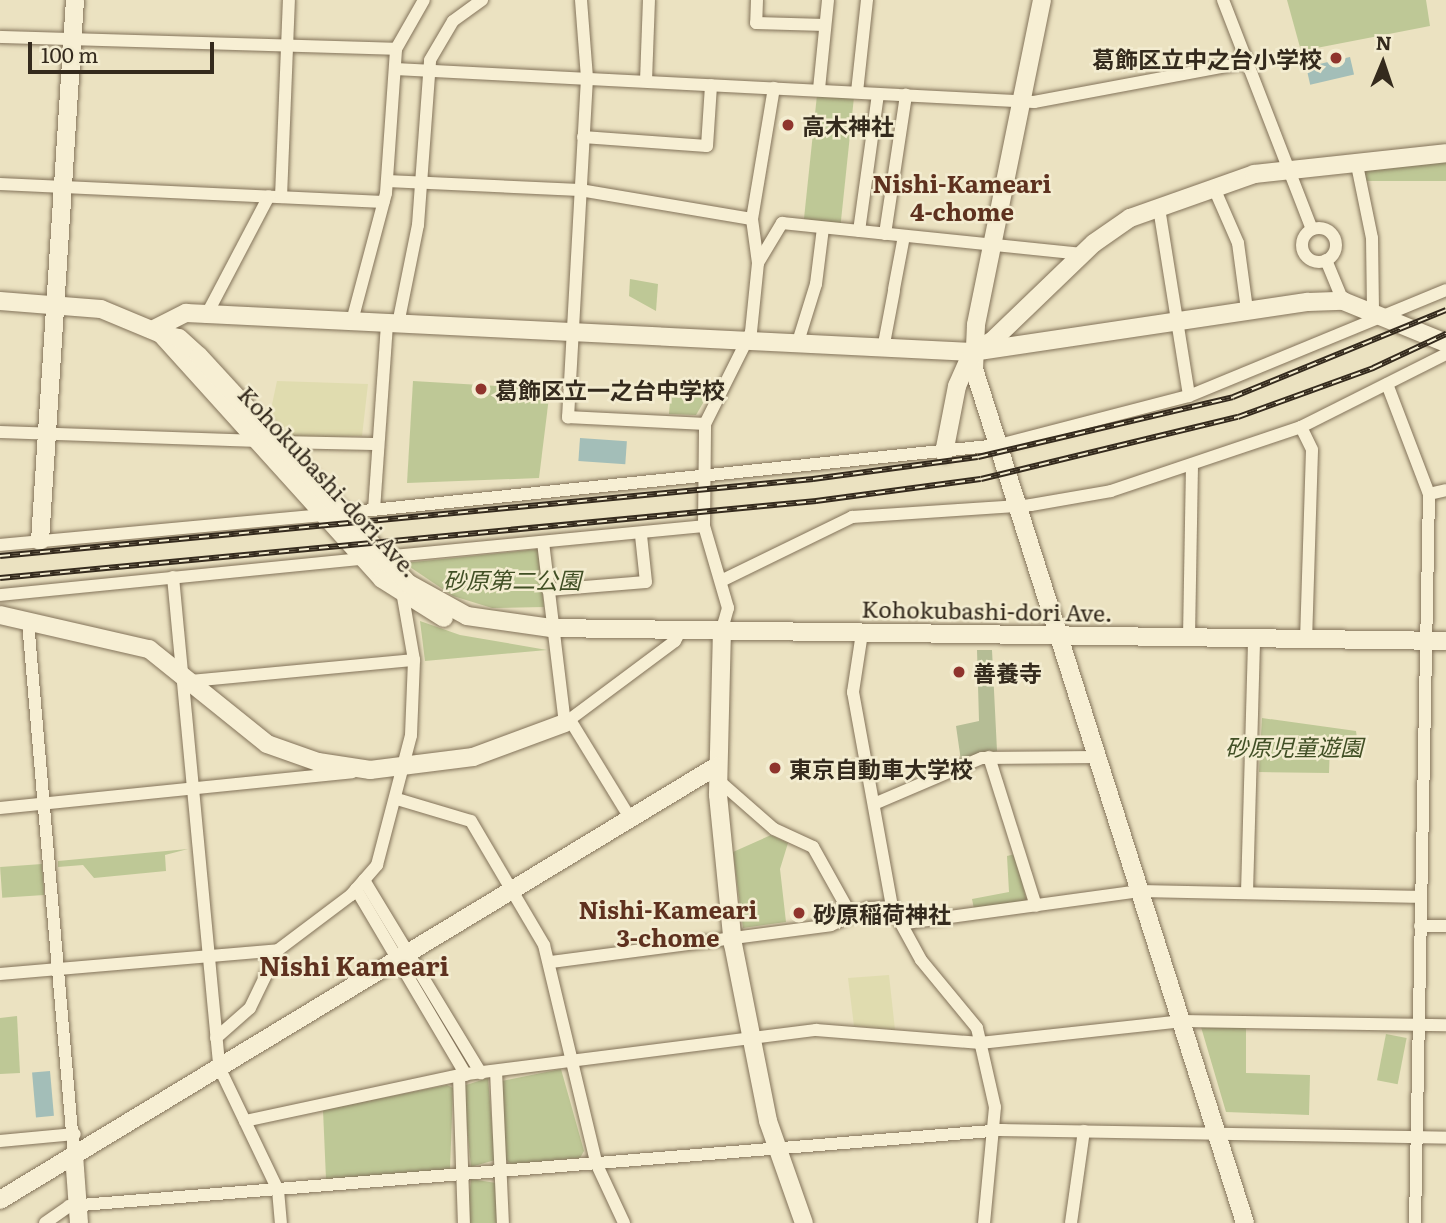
<!DOCTYPE html>
<meta charset="utf-8">
<style>
body{margin:0}
#map{position:relative;width:1446px;height:1223px;overflow:hidden;background:#ebe2c1;font-family:Literata,"Noto Sans JP",serif}
div>[style]{position:absolute}
.farmland>*{inset:0;background:#e0dcaf}
.green>*{inset:0;background:#bec896;transform-origin:0 0}
.cemetery>*{inset:0;background:#b5bd95}
.water>*{inset:0;background:#a3beb8;transform-origin:0 0}
.roads{filter:drop-shadow(0 0 2px #83735a) drop-shadow(0 0 2px #83735a)}
.street>*{height:12px;margin:-6px;padding:0 6px;transform-origin:6px;border-radius:6px;background:#f7efd4}
.street>.ring{margin:-6px;padding:0;box-sizing:content-box;background:none;border:12px solid #f7efd4;border-radius:50%}
.secondary>*{height:18px;margin:-9px;padding:0 9px;transform-origin:9px;border-radius:9px;background:#f7efd4}
.rail>*{height:6px;margin-top:-3px;transform-origin:0;background:repeating-linear-gradient(90deg,#f3ecd0 0 10px,#342a1d 0 20px);box-sizing:border-box;border-block:2px solid #342a1d}
.dots>*{width:19px;height:19px;translate:-50% -50%;box-sizing:border-box;border:4px solid #f3ecd0;border-radius:50%}
span{translate:-50% -50%;white-space:nowrap;text-align:center;line-height:1.15;-webkit-text-stroke:5px #f3ecd0;paint-order:stroke}
.poi-label{font-size:23px;color:#342a1d;font-weight:700}
.right{translate:-100% -50%;text-align:right}
.left{translate:0 -50%;text-align:left}
.street-label{font-size:23px;color:#342a1d}
.park-label{font-size:23px;color:#414f25;font-style:italic}
.neighbourhood-label{font-size:24px;color:#5e311f;font-weight:700}
.quarter-label{font-size:26px;color:#5e311f;font-weight:700}
.north{position:absolute;left:1348px;top:28px;width:70px;height:70px;-webkit-text-stroke:5px #f3ecd0;paint-order:stroke;rotate:2deg;font-size:19px;font-weight:700;line-height:28px;text-align:center;color:#342a1d}
.north::after{content:'';display:block;margin:auto;width:24px;height:32px;background:#342a1d;clip-path:polygon(50% 0,100% 100%,50% 72%,0 100%)}
.scale{position:absolute;left:28px;top:42px;width:186px;height:32px;box-sizing:border-box;border:4px solid #342a1d;border-top:0;padding-left:9px;font-size:21px;line-height:24px;white-space:nowrap;color:#342a1d;-webkit-text-stroke:5px #f3ecd0;paint-order:stroke}
</style>
<div id="map">
<div class="farmland">
<div style="clip-path:polygon(277px 381px,368px 384px,362px 436px,292px 438px,270px 414px)"></div>
<div style="clip-path:polygon(889px 975px,895px 1030px,854px 1026px,848px 978px)"></div>
</div>
<div class="green">
<div style="clip-path:polygon(1287px 0,1426px 0,1430px 26px,1301px 51px)"></div>
<div style="left:817px;top:95px;width:37px;height:125px;rotate:6deg"></div>
<div style="left:1446px;top:160px;width:21px;height:84px;rotate:90deg"></div>
<div style="clip-path:polygon(630px 279px,658px 284px,656px 311px,629px 296px)"></div>
<div style="clip-path:polygon(413px 381px,550px 389px,539px 478px,407px 483px)"></div>
<div style="clip-path:polygon(671px 388px,710px 391px,696px 415px,669px 414px)"></div>
<div style="clip-path:polygon(538px 549px,544px 607px,492px 608px,453px 596px,404px 563px)"></div>
<div style="clip-path:polygon(420px 621px,460px 635px,547px 650px,425px 661px)"></div>
<div style="clip-path:polygon(1262px 718px,1356px 731px,1358px 745px,1330px 745px,1329px 773px,1259px 772px)"></div>
<div style="clip-path:polygon(771px 835px,788px 843px,780px 869px,786px 922px,743px 928px,733px 852px)"></div>
<div style="clip-path:polygon(188px 849px,165px 855px,166px 871px,94px 878px,83px 865px,58px 867px,58px 861px)"></div>
<div style="clip-path:polygon(1015px 854px,1027px 902px,974px 909px,972px 899px,1009px 892px,1007px 856px)"></div>
<div style="left:42px;top:864px;width:31px;height:42px;rotate:86deg"></div>
<div style="clip-path:polygon(17px 1016px,20px 1073px,0 1074px,0 1018px)"></div>
<div style="clip-path:polygon(1201px 1027px,1246px 1027px,1246px 1073px,1310px 1075px,1309px 1115px,1226px 1112px)"></div>
<div style="left:1386px;top:1034px;width:21px;height:47px;rotate:11deg"></div>
<div style="clip-path:polygon(561px 1069px,584px 1151px,580px 1158px,511px 1164px,505px 1159px,502px 1081px)"></div>
<div style="clip-path:polygon(488px 1078px,495px 1160px,471px 1167px,463px 1086px)"></div>
<div style="clip-path:polygon(447px 1085px,453px 1088px,450px 1170px,326px 1179px,323px 1110px)"></div>
<div style="clip-path:polygon(471px 1179px,496px 1183px,497px 1223px,467px 1223px)"></div>
</div>
<div class="cemetery">
<div style="clip-path:polygon(977px 650px,992px 650px,997px 751px,961px 761px,956px 726px,979px 721px)"></div>
</div>
<div class="water">
<div style="left:1350px;top:57px;width:18px;height:45px;rotate:77deg"></div>
<div style="left:580px;top:438px;width:47px;height:23px;rotate:4deg"></div>
<div style="left:50px;top:1071px;width:45px;height:18px;rotate:85deg"></div>
</div>
<div class="roads">
<div class="street">
<div style="left:581px;top:0;width:78px;rotate:85.6deg"></div>
<div style="left:587px;top:78px;width:340px;rotate:93.2deg"></div>
<div style="left:568px;top:417px;width:137px;rotate:2.9deg"></div>
<div style="left:757px;top:0;width:23px;rotate:92deg"></div>
<div style="left:756px;top:23px;width:69px;rotate:1.7deg"></div>
<div style="left:1223px;top:0;width:246px;rotate:68.8deg"></div>
<div style="left:0;top:37px;width:396px;rotate:1.7deg"></div>
<div style="left:395px;top:69px;width:640px;rotate:2.96deg"></div>
<div style="left:1034px;top:102px;width:217px;rotate:-10.6deg"></div>
<div style="left:646px;top:81px;width:81px;rotate:-87.9deg"></div>
<div style="left:819px;top:89px;width:89px;rotate:-84.2deg"></div>
<div style="left:857px;top:92px;width:93px;rotate:-83.8deg"></div>
<div style="left:583px;top:137px;width:124px;rotate:4.2deg"></div>
<div style="left:707px;top:146px;width:61px;rotate:-86.2deg"></div>
<div style="left:1357px;top:165px;width:75px;rotate:78.4deg"></div>
<div style="left:1372px;top:238px;width:72px;rotate:89.2deg"></div>
<div style="left:387px;top:181px;width:193px;rotate:2.7deg"></div>
<div style="left:580px;top:190px;width:174px;rotate:9.6deg"></div>
<div style="left:0;top:184px;width:384px;rotate:2.7deg"></div>
<div style="left:1214px;top:188px;width:60px;rotate:66.4deg"></div>
<div style="left:1238px;top:243px;width:68px;rotate:82.3deg"></div>
<div style="left:281px;top:197px;width:197px;rotate:-87.7deg"></div>
<div style="left:1159px;top:208px;width:190px;rotate:80.9deg"></div>
<div class="ring" style="left:1302px;top:228px;width:22px;height:22px"></div>
<div style="left:859px;top:231px;width:138px;rotate:-82.1deg"></div>
<div style="left:885px;top:234px;width:141px;rotate:-81.4deg"></div>
<div style="left:1326px;top:260px;width:44px;rotate:67.5deg"></div>
<div style="left:758px;top:263px;width:47px;rotate:-59deg"></div>
<div style="left:782px;top:223px;width:302px;rotate:5.9deg"></div>
<div style="left:894px;top:289px;width:54px;rotate:-79.3deg"></div>
<div style="left:207px;top:314px;width:133px;rotate:-62.3deg"></div>
<div style="left:352px;top:321px;width:132px;rotate:-75.1deg"></div>
<div style="left:386px;top:193px;width:144px;rotate:-86deg"></div>
<div style="left:396px;top:49px;width:56px;rotate:-60.3deg"></div>
<div style="left:398px;top:324px;width:101px;rotate:-78.6deg"></div>
<div style="left:418px;top:225px;width:165px;rotate:-85.8deg"></div>
<div style="left:430px;top:60px;width:45px;rotate:-59.5deg"></div>
<div style="left:453px;top:21px;width:36px;rotate:-36deg"></div>
<div style="left:797px;top:345px;width:64px;rotate:-72.7deg"></div>
<div style="left:816px;top:284px;width:56px;rotate:-82.9deg"></div>
<div style="left:883px;top:349px;width:59px;rotate:-79.3deg"></div>
<div style="left:1387px;top:384px;width:118px;rotate:69.1deg"></div>
<div style="left:1429px;top:494px;width:729px;rotate:91.1deg"></div>
<div style="left:1301px;top:427px;width:25px;rotate:64deg"></div>
<div style="left:1312px;top:450px;width:189px;rotate:91.8deg"></div>
<div style="left:0;top:432px;width:259px;rotate:2deg"></div>
<div style="left:279px;top:442px;width:95px;rotate:1.2deg"></div>
<div style="left:1429px;top:494px;width:17px;rotate:-13deg"></div>
<div style="left:374px;top:510px;width:187px;rotate:-86deg"></div>
<div style="left:343px;top:513px;width:660px;rotate:-5.92deg"></div>
<div style="left:999px;top:445px;width:196px;rotate:-14.5deg"></div>
<div style="left:1189px;top:396px;width:278px;rotate:-22.4deg"></div>
<div style="left:543px;top:542px;width:182px;rotate:83.1deg"></div>
<div style="left:565px;top:723px;width:137px;rotate:-36.7deg"></div>
<div style="left:675px;top:641px;width:13px;rotate:-63deg"></div>
<div style="left:0;top:545px;width:324px;rotate:-5.3deg"></div>
<div style="left:383px;top:557px;width:322px;rotate:-5.5deg"></div>
<div style="left:173px;top:577px;width:492px;rotate:84.6deg"></div>
<div style="left:219px;top:1067px;width:136px;rotate:64.4deg"></div>
<div style="left:278px;top:1190px;width:33px;rotate:85deg"></div>
<div style="left:723px;top:580px;width:144px;rotate:-26deg"></div>
<div style="left:852px;top:517px;width:179px;rotate:-3.8deg"></div>
<div style="left:1031px;top:505px;width:81px;rotate:-9.9deg"></div>
<div style="left:1111px;top:491px;width:200px;rotate:-18.6deg"></div>
<div style="left:1301px;top:427px;width:162px;rotate:-26.7deg"></div>
<div style="left:548px;top:590px;width:98px;rotate:-4.7deg"></div>
<div style="left:646px;top:582px;width:47px;rotate:-96.1deg"></div>
<div style="left:0;top:595px;width:365px;rotate:-5.7deg"></div>
<div style="left:28px;top:622px;width:535px;rotate:85.07deg"></div>
<div style="left:722px;top:629px;width:22px;rotate:-74deg"></div>
<div style="left:728px;top:608px;width:85px;rotate:-106.3deg"></div>
<div style="left:704px;top:526px;width:102px;rotate:-89.4deg"></div>
<div style="left:705px;top:424px;width:103px;rotate:-63.4deg"></div>
<div style="left:751px;top:332px;width:69px;rotate:-84.2deg"></div>
<div style="left:758px;top:263px;width:44px;rotate:-97.8deg"></div>
<div style="left:752px;top:219px;width:133px;rotate:-80.5deg"></div>
<div style="left:862px;top:633px;width:60px;rotate:98.7deg"></div>
<div style="left:853px;top:692px;width:219px;rotate:79.7deg"></div>
<div style="left:892px;top:907px;width:60px;rotate:61.3deg"></div>
<div style="left:921px;top:960px;width:88px;rotate:50.5deg"></div>
<div style="left:977px;top:1028px;width:81px;rotate:77.2deg"></div>
<div style="left:995px;top:1107px;width:117px;rotate:95.4deg"></div>
<div style="left:1189px;top:637px;width:172px;rotate:-89deg"></div>
<div style="left:191px;top:681px;width:224px;rotate:-5.4deg"></div>
<div style="left:570px;top:720px;width:115px;rotate:58.5deg"></div>
<div style="left:989px;top:757px;width:156px;rotate:72.5deg"></div>
<div style="left:718px;top:780px;width:74px;rotate:41.2deg"></div>
<div style="left:774px;top:829px;width:43px;rotate:24.8deg"></div>
<div style="left:813px;top:847px;width:78px;rotate:60.8deg"></div>
<div style="left:397px;top:799px;width:77px;rotate:16.6deg"></div>
<div style="left:471px;top:821px;width:144px;rotate:59.5deg"></div>
<div style="left:544px;top:945px;width:226px;rotate:76.5deg"></div>
<div style="left:597px;top:1165px;width:64px;rotate:65deg"></div>
<div style="left:874px;top:804px;width:117px;rotate:-23.1deg"></div>
<div style="left:982px;top:758px;width:115px;rotate:-0.5deg"></div>
<div style="left:0;top:808px;width:354px;rotate:-5.8deg"></div>
<div style="left:364px;top:880px;width:226px;rotate:58.8deg"></div>
<div style="left:356px;top:889px;width:216px;rotate:59.4deg"></div>
<div style="left:1247px;top:893px;width:255px;rotate:-88.4deg"></div>
<div style="left:906px;top:923px;width:236px;rotate:-7.8deg"></div>
<div style="left:1140px;top:891px;width:280px;rotate:1.2deg"></div>
<div style="left:1420px;top:926px;width:26px"></div>
<div style="left:551px;top:962px;width:282px;rotate:-7.5deg"></div>
<div style="left:831px;top:925px;width:40px;rotate:-25deg"></div>
<div style="left:867px;top:908px;width:25px;rotate:-2deg"></div>
<div style="left:0;top:974px;width:279px;rotate:-4.9deg"></div>
<div style="left:216px;top:1038px;width:45px;rotate:-41.4deg"></div>
<div style="left:250px;top:1008px;width:64px;rotate:-64.2deg"></div>
<div style="left:278px;top:950px;width:91px;rotate:-37deg"></div>
<div style="left:351px;top:895px;width:40px;rotate:-49deg"></div>
<div style="left:377px;top:865px;width:134px;rotate:-75.3deg"></div>
<div style="left:411px;top:735px;width:75px;rotate:-87.7deg"></div>
<div style="left:414px;top:660px;width:64px;rotate:-99.9deg"></div>
<div style="left:496px;top:1071px;width:152px;rotate:87.4deg"></div>
<div style="left:459px;top:1075px;width:148px;rotate:88.1deg"></div>
<div style="left:245px;top:1121px;width:219px;rotate:-12.1deg"></div>
<div style="left:459px;top:1075px;width:360px;rotate:-7.2deg"></div>
<div style="left:816px;top:1030px;width:165px;rotate:4.5deg"></div>
<div style="left:980px;top:1043px;width:202px;rotate:-6.2deg"></div>
<div style="left:1181px;top:1021px;width:265px;rotate:0.9deg"></div>
<div style="left:0;top:1141px;width:75px;rotate:-5.3deg"></div>
<div style="left:45px;top:1223px;width:29px;rotate:-35deg"></div>
<div style="left:69px;top:1206px;width:938px;rotate:-4.65deg"></div>
<div style="left:1004px;top:1130px;width:442px;rotate:1deg"></div>
<div style="left:1071px;top:1223px;width:93px;rotate:-82deg"></div>
</div>
<div class="secondary">
<div style="left:1042px;top:0;width:332px;rotate:101.5deg"></div>
<div style="left:976px;top:325px;width:44px;rotate:92.6deg"></div>
<div style="left:974px;top:369px;width:896px;rotate:72.39deg"></div>
<div style="left:0;top:301px;width:101px;rotate:4.5deg"></div>
<div style="left:101px;top:309px;width:65px;rotate:22.6deg"></div>
<div style="left:161px;top:334px;width:330px;rotate:47.9deg"></div>
<div style="left:382px;top:579px;width:73px;rotate:32.2deg"></div>
<div style="left:154px;top:329px;width:36px;rotate:-27deg"></div>
<div style="left:186px;top:313px;width:21px;rotate:3deg"></div>
<div style="left:207px;top:314px;width:766px;rotate:2.84deg"></div>
<div style="left:972px;top:352px;width:23px;rotate:-29deg"></div>
<div style="left:992px;top:341px;width:141px;rotate:-43.9deg"></div>
<div style="left:1094px;top:243px;width:44px;rotate:-34.8deg"></div>
<div style="left:1130px;top:218px;width:132px;rotate:-19.5deg"></div>
<div style="left:1254px;top:174px;width:193px;rotate:-6.2deg"></div>
<div style="left:161px;top:334px;width:18px;rotate:13deg"></div>
<div style="left:179px;top:338px;width:27px;rotate:42deg"></div>
<div style="left:199px;top:356px;width:310px;rotate:47.4deg"></div>
<div style="left:409px;top:584px;width:66px;rotate:28.9deg"></div>
<div style="left:467px;top:616px;width:85px;rotate:8.1deg"></div>
<div style="left:551px;top:628px;width:895px;rotate:0.83deg"></div>
<div style="left:944px;top:453px;width:68px;rotate:-79deg"></div>
<div style="left:957px;top:386px;width:37px;rotate:-66deg"></div>
<div style="left:972px;top:352px;width:340px;rotate:-8.5deg"></div>
<div style="left:1308px;top:302px;width:35px;rotate:-2deg"></div>
<div style="left:1343px;top:301px;width:111px;rotate:22.2deg"></div>
<div style="left:40px;top:541px;width:542px;rotate:-86.3deg"></div>
<div style="left:0;top:615px;width:153px;rotate:12.9deg"></div>
<div style="left:149px;top:649px;width:151px;rotate:38.8deg"></div>
<div style="left:267px;top:744px;width:54px;rotate:19.4deg"></div>
<div style="left:318px;top:762px;width:53px;rotate:8.7deg"></div>
<div style="left:370px;top:770px;width:104px;rotate:-7.2deg"></div>
<div style="left:473px;top:757px;width:98px;rotate:-20.3deg"></div>
<div style="left:722px;top:629px;width:166px;rotate:91.4deg"></div>
<div style="left:718px;top:795px;width:150px;rotate:84.3deg"></div>
<div style="left:733px;top:944px;width:180px;rotate:78.8deg"></div>
<div style="left:768px;top:1121px;width:108px;rotate:70.6deg"></div>
<div style="left:74px;top:1155px;width:68px;rotate:85.8deg"></div>
<div style="left:0;top:1200px;width:838px;rotate:-31.19deg"></div>
</div>
</div>
<div class="rail">
<div style="left:0;top:556px;width:817px;rotate:-5.41deg"></div>
<div style="left:813px;top:479px;width:166px;rotate:-7.6deg"></div>
<div style="left:978px;top:457px;width:262px;rotate:-13.2deg"></div>
<div style="left:1233px;top:397px;width:230px;rotate:-22.2deg"></div>
<div style="left:0;top:578px;width:820px;rotate:-5.39deg"></div>
<div style="left:816px;top:501px;width:166px;rotate:-7.6deg"></div>
<div style="left:981px;top:479px;width:264px;rotate:-13.6deg"></div>
<div style="left:1238px;top:417px;width:144px;rotate:-19.9deg"></div>
<div style="left:1373px;top:368px;width:81px;rotate:-25deg"></div>
</div>
<div class="dots">
<div style="left:1336px;top:58px;background:#8f342d"></div>
<div style="left:788px;top:125px;background:#8f342d"></div>
<div style="left:481px;top:389px;background:#8f342d"></div>
<div style="left:959px;top:672px;background:#8f342d"></div>
<div style="left:775px;top:768px;background:#8f342d"></div>
<div style="left:799px;top:913px;background:#8f342d"></div>
</div>
<div class="poi-label">
<span class="right" style="left:1322px;top:58px">葛飾区立中之台小学校</span>
<span class="left" style="left:802px;top:125px">高木神社</span>
<span class="left" style="left:495px;top:389px">葛飾区立一之台中学校</span>
<span class="left" style="left:973px;top:672px">善養寺</span>
<span class="left" style="left:789px;top:768px">東京自動車大学校</span>
<span class="left" style="left:813px;top:913px">砂原稲荷神社</span>
</div>
<div class="street-label">
<span style="left:329px;top:481px;rotate:47deg">Kohokubashi-dori Ave.</span>
<span style="left:987px;top:610px;rotate:1deg">Kohokubashi-dori Ave.</span>
</div>
<div class="park-label">
<span style="left:512px;top:579px">砂原第二公園</span>
<span style="left:1294px;top:746px">砂原児童遊園</span>
</div>
<div class="neighbourhood-label">
<span style="left:962px;top:197px">Nishi-Kameari<br>4-chome</span>
<span style="left:668px;top:923px">Nishi-Kameari<br>3-chome</span>
</div>
<div class="quarter-label">
<span style="left:354px;top:965px">Nishi Kameari</span>
</div>
<div class="north">N</div>
<div class="scale">100 m</div>
</div>
